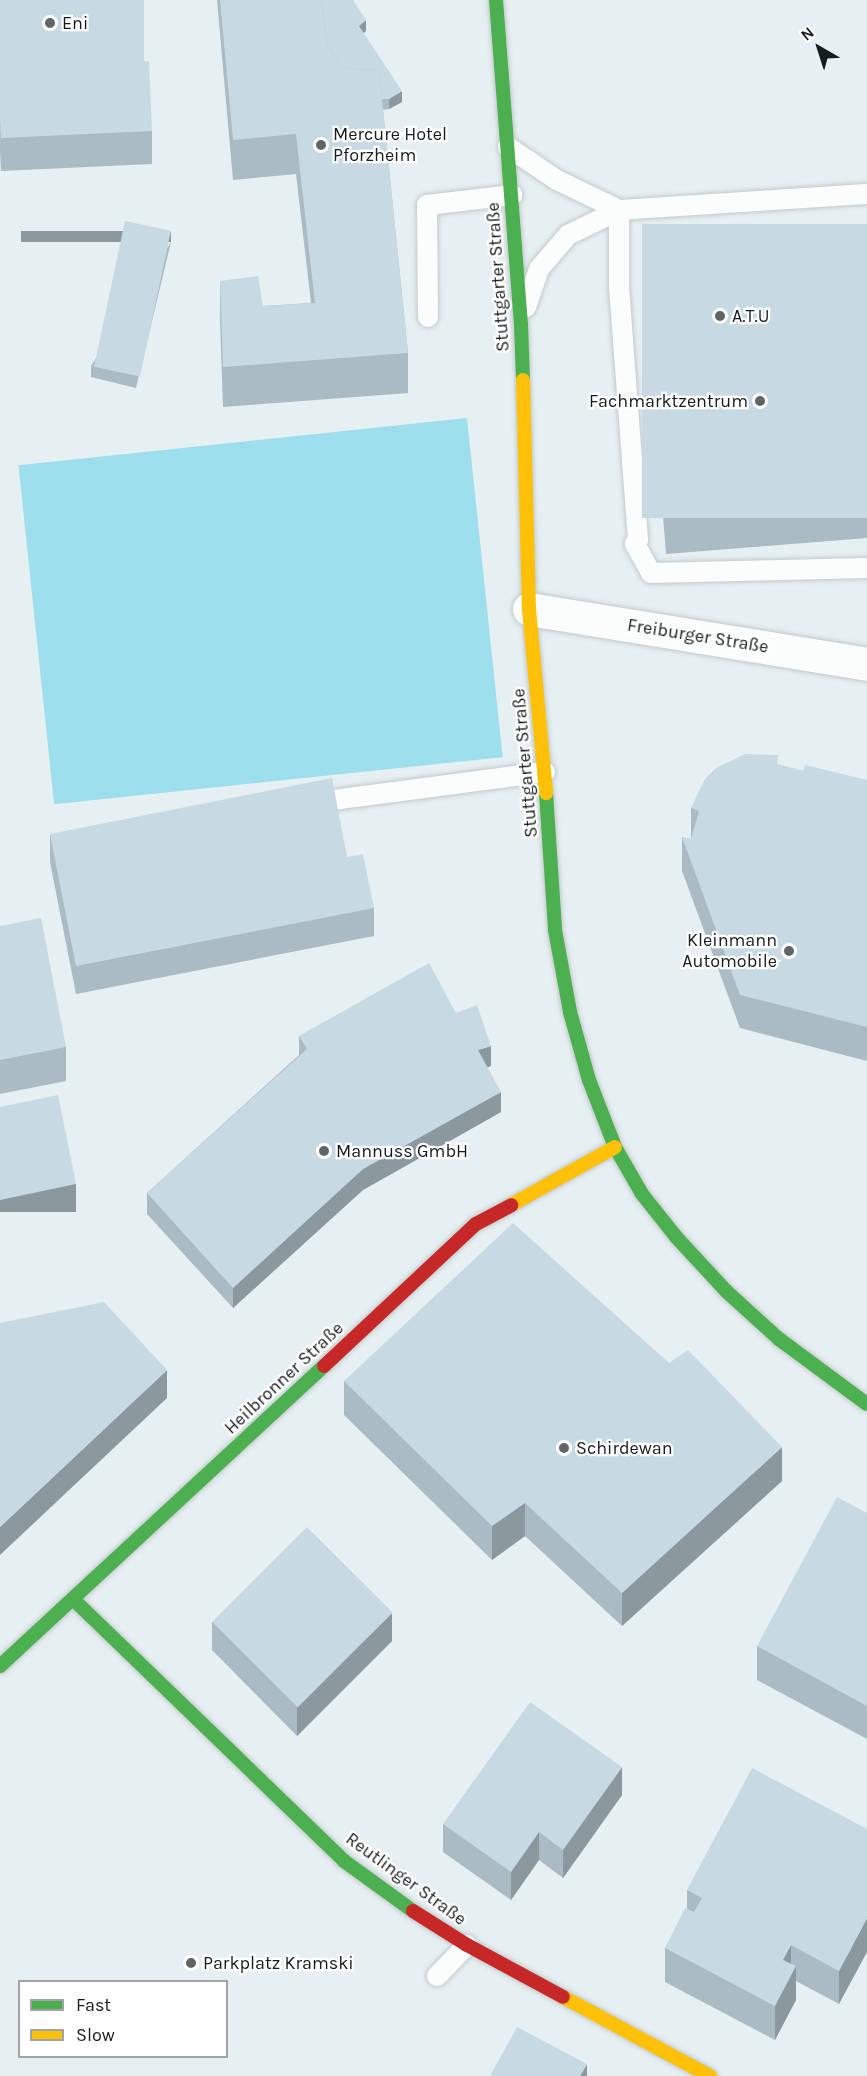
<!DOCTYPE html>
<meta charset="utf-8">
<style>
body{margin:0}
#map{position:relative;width:867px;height:2076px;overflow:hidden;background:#e6eff1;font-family:Karla,sans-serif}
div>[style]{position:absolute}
.green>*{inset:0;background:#9ddfec;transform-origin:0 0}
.roads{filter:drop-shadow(0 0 2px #c3cacc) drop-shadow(0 0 2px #c3cacc)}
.lane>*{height:20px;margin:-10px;padding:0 10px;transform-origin:10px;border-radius:10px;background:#fbfdfd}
.street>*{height:33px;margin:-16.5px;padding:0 16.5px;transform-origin:16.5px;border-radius:16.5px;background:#fbfdfd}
.fast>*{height:14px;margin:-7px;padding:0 7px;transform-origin:7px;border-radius:7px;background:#4caf50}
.slow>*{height:14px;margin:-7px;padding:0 7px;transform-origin:7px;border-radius:7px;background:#ffc107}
.jam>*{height:14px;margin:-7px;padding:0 7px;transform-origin:7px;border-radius:7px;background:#c62828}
.wall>*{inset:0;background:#abbbc3}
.shaded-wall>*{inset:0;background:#8b999f;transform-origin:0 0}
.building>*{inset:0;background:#c7dae3;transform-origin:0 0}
.dots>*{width:16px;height:16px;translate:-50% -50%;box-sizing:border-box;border:3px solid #fff;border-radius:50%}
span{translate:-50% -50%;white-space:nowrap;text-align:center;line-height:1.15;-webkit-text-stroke:4.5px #fff;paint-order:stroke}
.poi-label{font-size:18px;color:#161b1c}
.left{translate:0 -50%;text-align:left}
.right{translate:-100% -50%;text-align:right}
.street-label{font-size:18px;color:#161b1c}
.legend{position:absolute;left:18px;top:1980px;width:210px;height:78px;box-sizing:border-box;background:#fff;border:2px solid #a2a4a4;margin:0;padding:8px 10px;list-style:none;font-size:18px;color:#161b1c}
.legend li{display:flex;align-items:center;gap:12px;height:30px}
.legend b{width:30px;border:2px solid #a2a4a4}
.north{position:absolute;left:789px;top:18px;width:60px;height:60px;-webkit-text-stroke:4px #fff;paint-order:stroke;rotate:321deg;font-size:16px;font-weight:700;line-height:24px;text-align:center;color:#161b1c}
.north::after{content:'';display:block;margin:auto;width:21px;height:27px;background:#161b1c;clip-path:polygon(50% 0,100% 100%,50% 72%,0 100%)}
</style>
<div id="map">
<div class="green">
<div style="left:467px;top:418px;width:341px;height:451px;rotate:84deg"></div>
</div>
<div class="roads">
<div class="lane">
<div style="left:508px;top:147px;width:59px;rotate:34deg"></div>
<div style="left:557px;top:180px;width:69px;rotate:25.8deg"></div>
<div style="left:619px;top:210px;width:77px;rotate:90deg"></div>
<div style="left:619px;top:287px;width:254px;rotate:85.7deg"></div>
<div style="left:638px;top:540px;width:5px;rotate:127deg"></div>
<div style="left:635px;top:544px;width:33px;rotate:61deg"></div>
<div style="left:651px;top:573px;width:216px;rotate:-1.3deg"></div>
<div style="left:526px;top:307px;width:40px;rotate:-71.1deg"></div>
<div style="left:539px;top:269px;width:45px;rotate:-49.5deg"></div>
<div style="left:568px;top:235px;width:57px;rotate:-26.1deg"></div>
<div style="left:619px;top:210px;width:249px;rotate:-3.7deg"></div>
<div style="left:428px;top:317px;width:112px;rotate:-90.5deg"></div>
<div style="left:427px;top:205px;width:86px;rotate:-6.7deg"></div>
<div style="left:310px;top:803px;width:237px;rotate:-7.5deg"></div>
<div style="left:437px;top:1976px;width:43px;rotate:-45.9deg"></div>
</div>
<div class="street">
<div style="left:529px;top:609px;width:342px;rotate:9.2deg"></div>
</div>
<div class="fast">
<div style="left:496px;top:0;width:326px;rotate:85.6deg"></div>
<div style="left:521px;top:325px;width:55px;rotate:87.9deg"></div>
<div style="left:546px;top:793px;width:137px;rotate:86.2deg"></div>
<div style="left:555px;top:930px;width:83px;rotate:79.6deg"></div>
<div style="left:570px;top:1012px;width:71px;rotate:74.4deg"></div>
<div style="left:589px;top:1080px;width:72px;rotate:68.8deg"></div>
<div style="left:615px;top:1147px;width:54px;rotate:60.1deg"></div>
<div style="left:642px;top:1194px;width:56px;rotate:51.5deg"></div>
<div style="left:677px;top:1238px;width:72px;rotate:47.2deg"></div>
<div style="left:726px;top:1291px;width:72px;rotate:42.2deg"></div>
<div style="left:779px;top:1339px;width:109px;rotate:36.5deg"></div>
<div style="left:74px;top:1600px;width:376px;rotate:44deg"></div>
<div style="left:344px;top:1861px;width:85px;rotate:35.9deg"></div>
<div style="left:0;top:1666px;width:442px;rotate:-42.8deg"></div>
</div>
<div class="slow">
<div style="left:523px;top:380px;width:229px;rotate:88.5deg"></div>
<div style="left:529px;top:609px;width:185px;rotate:84.7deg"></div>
<div style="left:511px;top:1205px;width:119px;rotate:-29.1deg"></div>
<div style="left:563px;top:1997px;width:167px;rotate:28.3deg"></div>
</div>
<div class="jam">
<div style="left:324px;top:1366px;width:208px;rotate:-43.1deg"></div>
<div style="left:476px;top:1224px;width:40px;rotate:-28deg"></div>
<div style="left:413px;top:1911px;width:64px;rotate:32.2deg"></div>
<div style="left:467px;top:1945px;width:109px;rotate:28.4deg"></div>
</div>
</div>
<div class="wall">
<div style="clip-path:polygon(0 0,152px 131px,152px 164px,1px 171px,0 151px)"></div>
<div style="clip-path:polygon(217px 0,353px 0,366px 31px,363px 33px,402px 102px,389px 109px,383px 110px,408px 353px,408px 393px,223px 407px,220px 321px,220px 281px,263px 306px,311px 303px,296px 174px,233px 180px)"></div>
<div style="clip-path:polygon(867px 224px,867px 538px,666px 554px,643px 264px,643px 244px)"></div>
<div style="clip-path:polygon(171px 242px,136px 388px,91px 377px,91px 366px)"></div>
<div style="clip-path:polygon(778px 765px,803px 771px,867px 780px,867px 1061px,740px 1028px,682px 871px,682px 837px,691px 839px,691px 808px)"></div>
<div style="clip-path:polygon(50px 834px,374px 908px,374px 936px,76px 994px,50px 862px)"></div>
<div style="clip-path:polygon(0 926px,66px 1047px,66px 1081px,0 1094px)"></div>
<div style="clip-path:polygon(456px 1013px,491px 1066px,487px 1067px,501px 1112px,363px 1190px,233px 1308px,147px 1214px,147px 1193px,299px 1055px,299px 1036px)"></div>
<div style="clip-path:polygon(344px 1381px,782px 1481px,622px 1626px,525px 1536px,492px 1560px,344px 1415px)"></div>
<div style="clip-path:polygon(867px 1513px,867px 1739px,757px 1680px,757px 1646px)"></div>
<div style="clip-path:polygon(212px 1622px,392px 1641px,297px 1736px,212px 1650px)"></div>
<div style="clip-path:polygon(622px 1795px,563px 1878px,539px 1860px,511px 1900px,443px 1852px,443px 1824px)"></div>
<div style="clip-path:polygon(867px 1829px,839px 2004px,796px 1981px,796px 2000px,775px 2040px,665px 1982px,665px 1948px,687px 1909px,687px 1890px)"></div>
</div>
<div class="shaded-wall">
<div style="clip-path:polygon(366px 20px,366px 31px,359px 37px,359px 26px)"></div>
<div style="clip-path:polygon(402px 91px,402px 102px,389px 109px,389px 99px)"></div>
<div style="left:171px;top:231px;width:11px;height:150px;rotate:90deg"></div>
<div style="clip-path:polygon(491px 1046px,491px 1066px,478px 1071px,478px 1050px)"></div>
<div style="clip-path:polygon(501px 1092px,501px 1112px,363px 1190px,233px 1308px,233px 1288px,363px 1169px)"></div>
<div style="left:76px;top:1184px;width:28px;height:78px;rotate:90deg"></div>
<div style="clip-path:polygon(167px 1370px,167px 1398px,0 1555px,0 1527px)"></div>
<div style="clip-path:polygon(782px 1447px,782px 1481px,622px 1626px,622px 1593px)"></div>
<div style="clip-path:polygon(525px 1503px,525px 1536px,492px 1560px,492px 1526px)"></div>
<div style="clip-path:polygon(392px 1613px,392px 1641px,297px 1736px,297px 1707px)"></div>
<div style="clip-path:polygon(622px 1767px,622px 1795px,563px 1878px,563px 1850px)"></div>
<div style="clip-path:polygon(539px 1832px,539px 1860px,511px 1900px,511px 1872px)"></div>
<div style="clip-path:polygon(867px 1918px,867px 1952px,839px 2004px,839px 1971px)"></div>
<div style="clip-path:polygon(791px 1945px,791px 1974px,796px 1966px,796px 2000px,775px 2040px,775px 2006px,783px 1960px)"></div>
<div style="clip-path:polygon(587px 2064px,587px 2076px,580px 2076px)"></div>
</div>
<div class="building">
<div style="left:0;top:0;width:144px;height:70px"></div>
<div style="clip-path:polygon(220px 0,321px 0,328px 46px,340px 66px,355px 70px,379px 69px,408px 353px,223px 367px,220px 281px,258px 276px,263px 306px,315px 303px,296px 134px,233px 140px)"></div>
<div style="clip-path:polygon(321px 0,353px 0,366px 20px,359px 26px,402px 91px,389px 99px,382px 99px,379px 69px,355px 70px,340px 66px,328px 46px)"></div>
<div style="clip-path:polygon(149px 61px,152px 131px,1px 138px,0 118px,0 70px)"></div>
<div style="left:125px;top:221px;width:47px;height:149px;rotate:12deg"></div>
<div style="left:867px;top:224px;width:294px;height:225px;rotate:90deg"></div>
<div style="clip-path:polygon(745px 754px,778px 755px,777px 764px,803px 771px,805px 765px,867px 780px,867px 1027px,740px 995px,682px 837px,691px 839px,699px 811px,691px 808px,705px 779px,716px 768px)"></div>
<div style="clip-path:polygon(332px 778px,347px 857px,363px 854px,374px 908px,76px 966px,50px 834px)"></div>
<div style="clip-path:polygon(41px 918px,66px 1047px,0 1060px,0 926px)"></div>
<div style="clip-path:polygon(429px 963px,456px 1013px,477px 1005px,491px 1046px,478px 1050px,501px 1092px,363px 1169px,233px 1288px,147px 1193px,307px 1049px,299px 1036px)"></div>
<div style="clip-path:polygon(58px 1095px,76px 1184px,0 1200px,0 1107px)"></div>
<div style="clip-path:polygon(513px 1223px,669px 1363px,688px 1350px,782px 1447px,622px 1593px,525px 1503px,492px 1526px,344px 1381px)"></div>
<div style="clip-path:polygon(104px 1302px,167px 1370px,0 1527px,0 1323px)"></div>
<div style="clip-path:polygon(837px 1497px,867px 1513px,867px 1706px,757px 1646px)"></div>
<div style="left:307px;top:1527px;width:121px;height:134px;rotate:45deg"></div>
<div style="clip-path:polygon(530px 1702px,622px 1767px,563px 1850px,539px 1832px,511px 1872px,443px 1824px)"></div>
<div style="clip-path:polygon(752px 1768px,867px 1829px,867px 1918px,839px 1971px,791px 1945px,783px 1960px,796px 1966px,775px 2006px,665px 1948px,685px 1908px,694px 1912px,702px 1898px,687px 1890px)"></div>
<div style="clip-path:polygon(517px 2027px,587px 2064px,580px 2076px,490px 2076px)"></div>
</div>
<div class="dots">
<div style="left:50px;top:23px;background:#5f6567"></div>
<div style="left:321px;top:145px;background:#5f6567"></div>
<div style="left:720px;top:316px;background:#5f6567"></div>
<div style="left:760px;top:401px;background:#5f6567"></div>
<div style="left:789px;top:951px;background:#5f6567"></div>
<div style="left:324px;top:1151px;background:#5f6567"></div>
<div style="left:564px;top:1448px;background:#5f6567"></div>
<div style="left:191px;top:1963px;background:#5f6567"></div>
</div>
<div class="poi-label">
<span class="left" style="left:62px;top:23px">Eni</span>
<span class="left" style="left:333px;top:145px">Mercure Hotel<br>Pforzheim</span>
<span class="left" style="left:732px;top:316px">A.T.U</span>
<span class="right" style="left:748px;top:401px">Fachmarktzentrum</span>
<span class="right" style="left:777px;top:951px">Kleinmann<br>Automobile</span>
<span class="left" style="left:336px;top:1151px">Mannuss GmbH</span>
<span class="left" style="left:576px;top:1448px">Schirdewan</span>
<span class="left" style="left:203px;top:1963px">Parkplatz Kramski</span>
</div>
<div class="street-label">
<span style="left:498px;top:277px;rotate:-94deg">Stuttgarter Straße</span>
<span style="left:698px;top:636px;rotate:9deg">Freiburger Straße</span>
<span style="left:525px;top:763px;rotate:-95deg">Stuttgarter Straße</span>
<span style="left:284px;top:1378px;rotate:-43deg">Heilbronner Straße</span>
<span style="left:406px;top:1879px;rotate:36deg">Reutlinger Straße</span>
</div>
<ul class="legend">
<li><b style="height:8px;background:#4caf50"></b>Fast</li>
<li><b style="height:8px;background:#ffc107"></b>Slow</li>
</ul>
<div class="north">N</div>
</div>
